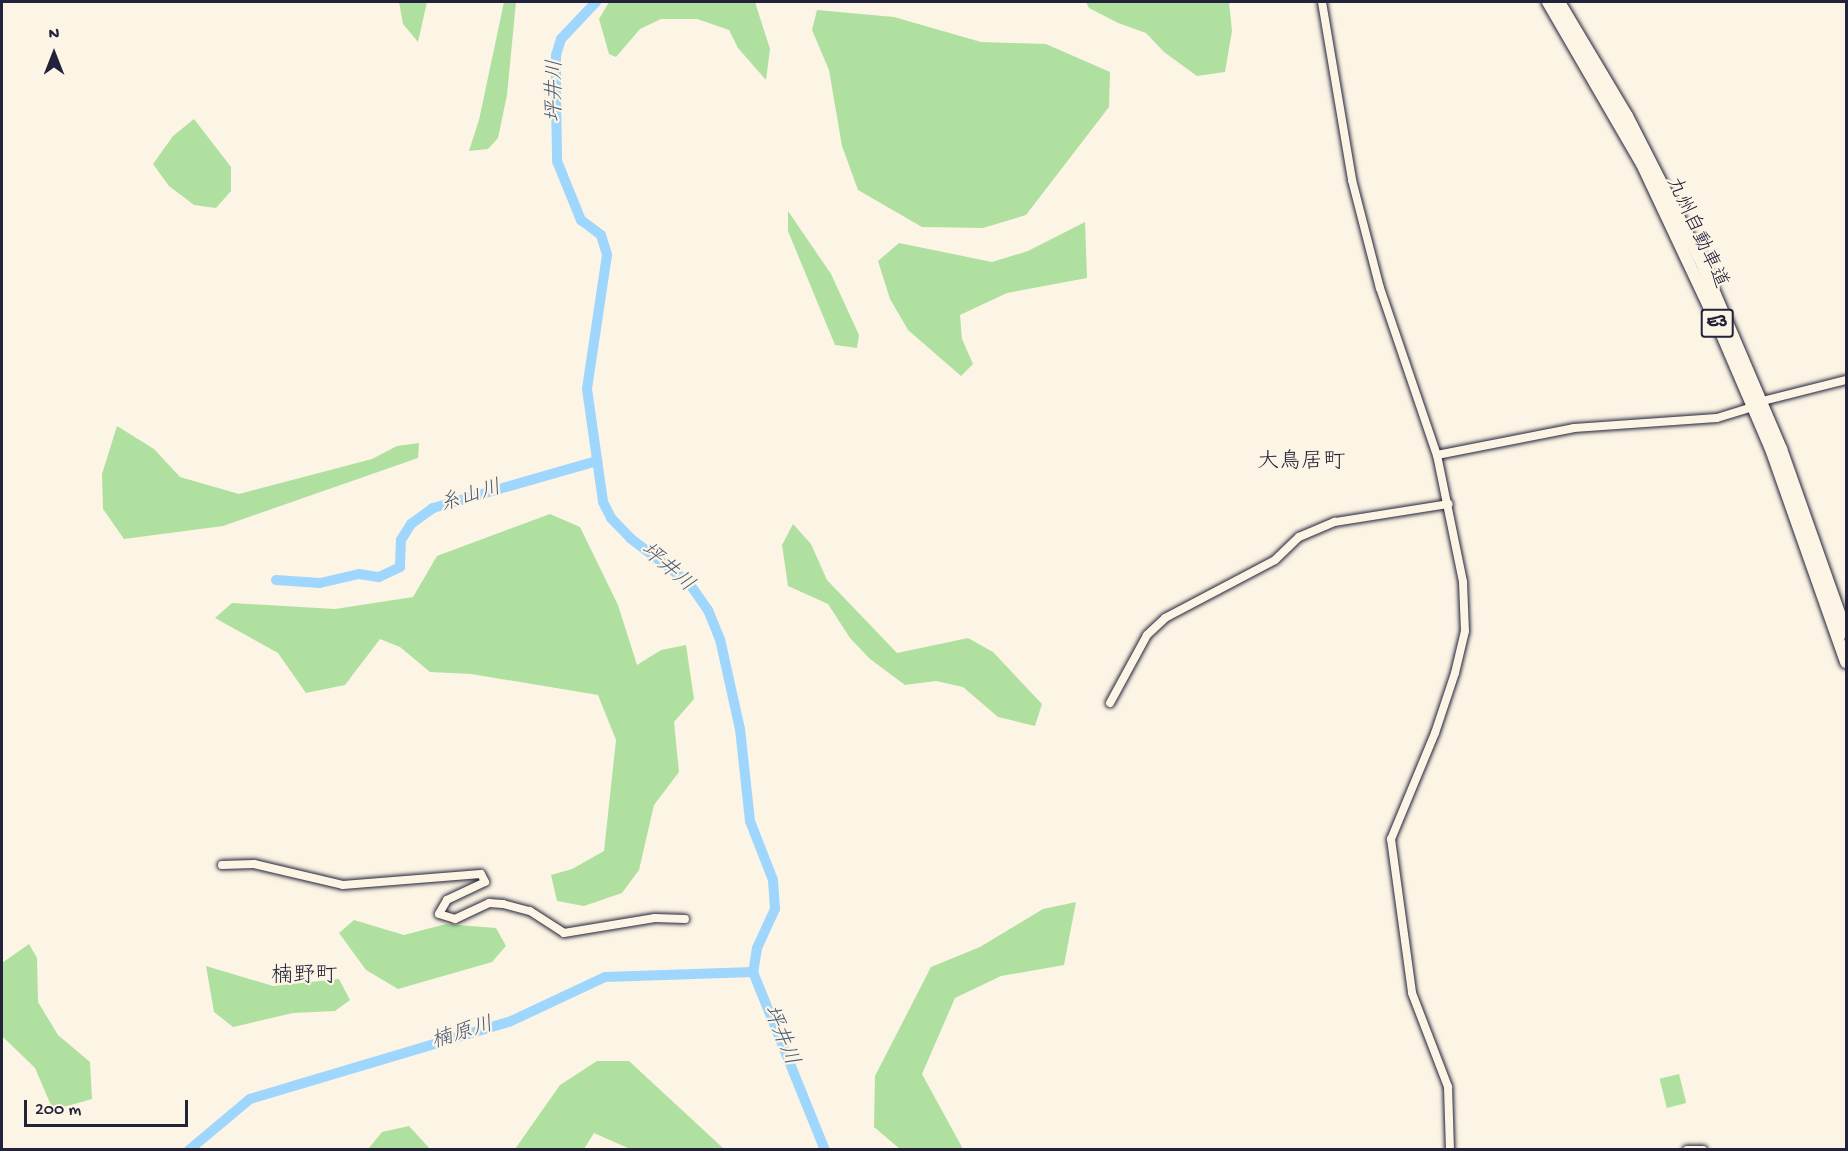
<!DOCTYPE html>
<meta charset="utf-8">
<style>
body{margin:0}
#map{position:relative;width:1848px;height:1151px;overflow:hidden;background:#fcf5e5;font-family:"Gochi Hand","Klee One",sans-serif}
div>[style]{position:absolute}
.green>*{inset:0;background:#afe0a0;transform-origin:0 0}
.river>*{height:10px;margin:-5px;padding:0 5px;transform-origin:5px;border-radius:5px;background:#9fd6fe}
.roads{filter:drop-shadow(0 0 2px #22223b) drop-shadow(0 0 2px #22223b)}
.tertiary>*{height:8px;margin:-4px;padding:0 4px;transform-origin:4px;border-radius:4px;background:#fcf5e5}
.motorway>*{height:12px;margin:-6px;padding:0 6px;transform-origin:6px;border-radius:6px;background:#fcf5e5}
span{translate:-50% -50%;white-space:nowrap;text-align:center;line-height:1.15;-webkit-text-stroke:4.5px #fcf5e5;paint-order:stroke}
.shield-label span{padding:2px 4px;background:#fcf5e5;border:2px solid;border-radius:4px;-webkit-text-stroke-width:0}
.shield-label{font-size:18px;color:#22223b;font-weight:700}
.street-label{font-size:20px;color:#22223b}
.water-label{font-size:21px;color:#485876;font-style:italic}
.quarter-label{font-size:22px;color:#22223b}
.frame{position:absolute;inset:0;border:3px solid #22223b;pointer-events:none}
.north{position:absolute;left:24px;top:24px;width:60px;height:60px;-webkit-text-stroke:4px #fcf5e5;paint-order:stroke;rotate:0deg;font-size:16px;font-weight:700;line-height:24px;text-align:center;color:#22223b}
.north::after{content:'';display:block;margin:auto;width:21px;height:27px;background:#22223b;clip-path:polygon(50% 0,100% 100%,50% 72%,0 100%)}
.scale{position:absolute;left:24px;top:1100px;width:164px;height:27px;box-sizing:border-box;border:3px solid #22223b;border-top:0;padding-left:8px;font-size:18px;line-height:21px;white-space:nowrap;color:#22223b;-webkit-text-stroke:4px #fcf5e5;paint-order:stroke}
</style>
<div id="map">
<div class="green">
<div style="clip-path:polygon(399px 2px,427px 2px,418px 42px,403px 24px)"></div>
<div style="clip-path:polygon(504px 2px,516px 2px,507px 95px,498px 138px,488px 149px,469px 151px,479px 120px)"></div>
<div style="clip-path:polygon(609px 2px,755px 2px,770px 49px,766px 80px,738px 48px,729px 30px,697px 19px,661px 19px,640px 29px,616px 57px,609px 54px,599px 19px)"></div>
<div style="clip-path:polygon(1086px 2px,1229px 2px,1232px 31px,1225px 72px,1197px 76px,1164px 52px,1146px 33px,1118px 23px,1089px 8px)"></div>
<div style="clip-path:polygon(817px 10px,894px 17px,981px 42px,1046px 44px,1110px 72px,1109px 107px,1026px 215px,983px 228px,922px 227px,858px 190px,842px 146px,829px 70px,812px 30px)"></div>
<div style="clip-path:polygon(194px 119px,231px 167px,231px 191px,216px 208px,194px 205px,169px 186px,153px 164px,173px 136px)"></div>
<div style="clip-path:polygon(788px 211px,831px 274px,859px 335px,857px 348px,835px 345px,788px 231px)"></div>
<div style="clip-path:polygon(1085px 222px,1087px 278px,1007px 293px,960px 315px,962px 339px,973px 364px,961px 376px,908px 330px,890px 299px,878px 261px,899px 243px,992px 262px,1028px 251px)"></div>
<div style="clip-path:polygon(117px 426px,154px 449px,180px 477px,239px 494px,372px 459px,397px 446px,419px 443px,418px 458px,223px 526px,124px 539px,103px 509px,102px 474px)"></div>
<div style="clip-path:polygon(550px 514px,580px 527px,618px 605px,637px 665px,661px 650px,686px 645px,694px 699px,674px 722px,679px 772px,654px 805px,639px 870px,622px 893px,584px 906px,557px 901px,551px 875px,572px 869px,604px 851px,616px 740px,598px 695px,471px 674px,430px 672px,400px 647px,380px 639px,345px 685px,306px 693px,278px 653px,215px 618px,232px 603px,335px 609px,413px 597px,437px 556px)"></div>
<div style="clip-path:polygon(793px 524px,811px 544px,827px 580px,897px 653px,968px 638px,993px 652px,1042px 704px,1035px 726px,998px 717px,963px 687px,936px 681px,905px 685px,870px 659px,850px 638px,828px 604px,788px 586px,782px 545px)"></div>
<div style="clip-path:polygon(1076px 902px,1064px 965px,1001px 976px,955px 998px,922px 1074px,963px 1149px,900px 1149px,874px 1127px,875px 1076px,931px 967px,980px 947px,1043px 909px)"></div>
<div style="clip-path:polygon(354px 920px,404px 935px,446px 924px,496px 928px,506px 946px,492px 962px,398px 989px,366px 970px,339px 933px)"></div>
<div style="clip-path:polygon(29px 944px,37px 958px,38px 1002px,58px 1035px,90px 1062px,92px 1099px,53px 1110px,35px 1068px,2px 1036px,2px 963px)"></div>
<div style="clip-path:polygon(206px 966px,273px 986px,339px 979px,350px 1000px,335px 1011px,293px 1013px,233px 1027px,214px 1012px)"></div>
<div style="clip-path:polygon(597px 1061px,629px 1061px,724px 1149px,630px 1149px,594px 1133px,584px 1149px,515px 1149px,560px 1085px)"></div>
<div style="left:1679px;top:1074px;width:30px;height:20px;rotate:76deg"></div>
<div style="clip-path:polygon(409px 1126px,430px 1149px,368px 1149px,382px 1132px)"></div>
</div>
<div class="river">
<div style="left:596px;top:2px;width:51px;rotate:133.4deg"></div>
<div style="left:561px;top:39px;width:17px;rotate:107deg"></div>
<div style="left:556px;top:55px;width:39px;rotate:90deg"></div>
<div style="left:556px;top:94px;width:67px;rotate:89.1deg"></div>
<div style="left:557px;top:161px;width:64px;rotate:67.9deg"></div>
<div style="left:581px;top:220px;width:25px;rotate:37deg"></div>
<div style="left:601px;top:235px;width:21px;rotate:73deg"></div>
<div style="left:607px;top:255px;width:135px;rotate:98.5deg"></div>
<div style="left:587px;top:389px;width:114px;rotate:81.9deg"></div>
<div style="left:603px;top:502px;width:18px;rotate:63deg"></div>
<div style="left:611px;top:518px;width:28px;rotate:46deg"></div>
<div style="left:630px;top:538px;width:74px;rotate:37.3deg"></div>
<div style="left:689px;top:583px;width:33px;rotate:55deg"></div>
<div style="left:708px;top:610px;width:31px;rotate:68deg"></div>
<div style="left:720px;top:639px;width:92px;rotate:77.5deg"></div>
<div style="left:740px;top:729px;width:93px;rotate:83.8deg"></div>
<div style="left:750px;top:821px;width:63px;rotate:68.7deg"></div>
<div style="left:773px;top:880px;width:29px;rotate:86deg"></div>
<div style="left:775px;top:909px;width:43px;rotate:114.8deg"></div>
<div style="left:757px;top:948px;width:24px;rotate:99deg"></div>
<div style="left:753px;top:972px;width:192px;rotate:68deg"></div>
<div style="left:276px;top:580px;width:44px;rotate:3.9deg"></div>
<div style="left:320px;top:583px;width:40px;rotate:-13deg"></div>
<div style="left:359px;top:574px;width:20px;rotate:9deg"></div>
<div style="left:379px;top:577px;width:23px;rotate:-25deg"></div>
<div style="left:400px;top:567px;width:27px;rotate:-88deg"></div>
<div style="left:401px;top:540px;width:19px;rotate:-58deg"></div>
<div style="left:411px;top:524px;width:27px;rotate:-36deg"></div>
<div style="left:433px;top:508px;width:171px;rotate:-16deg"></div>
<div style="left:189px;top:1150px;width:80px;rotate:-39.9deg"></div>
<div style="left:250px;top:1099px;width:270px;rotate:-16.6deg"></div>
<div style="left:509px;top:1022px;width:106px;rotate:-25.1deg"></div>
<div style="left:605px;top:977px;width:148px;rotate:-1.9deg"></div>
</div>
<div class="roads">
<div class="tertiary">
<div style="left:1322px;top:2px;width:181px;rotate:80.4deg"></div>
<div style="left:1352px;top:180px;width:112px;rotate:75.5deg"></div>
<div style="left:1380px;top:288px;width:176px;rotate:71.2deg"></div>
<div style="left:1437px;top:455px;width:130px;rotate:78.4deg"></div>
<div style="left:1463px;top:582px;width:49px;rotate:87.7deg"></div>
<div style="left:1465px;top:631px;width:43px;rotate:103.4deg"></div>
<div style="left:1455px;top:673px;width:63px;rotate:108.4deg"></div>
<div style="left:1435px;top:733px;width:115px;rotate:112.5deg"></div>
<div style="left:1391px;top:839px;width:155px;rotate:82.2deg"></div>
<div style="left:1412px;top:993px;width:101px;rotate:69deg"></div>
<div style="left:1448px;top:1087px;width:63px;rotate:88.2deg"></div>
<div style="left:1767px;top:400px;width:81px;rotate:-14.2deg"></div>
<div style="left:1437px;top:455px;width:140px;rotate:-11.1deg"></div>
<div style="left:1574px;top:428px;width:143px;rotate:-4deg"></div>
<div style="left:1717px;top:418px;width:31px;rotate:-17deg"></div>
<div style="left:1110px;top:703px;width:77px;rotate:-61.4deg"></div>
<div style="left:1147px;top:635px;width:25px;rotate:-43deg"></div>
<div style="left:1165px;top:618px;width:124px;rotate:-27.8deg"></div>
<div style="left:1275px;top:560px;width:33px;rotate:-44deg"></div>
<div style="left:1299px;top:537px;width:39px;rotate:-23deg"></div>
<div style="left:1335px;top:522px;width:115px;rotate:-9deg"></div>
<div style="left:222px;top:865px;width:32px;rotate:-2deg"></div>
<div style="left:254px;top:864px;width:91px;rotate:13.3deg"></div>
<div style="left:343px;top:885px;width:138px;rotate:-4.6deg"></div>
<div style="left:481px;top:874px;width:9px;rotate:63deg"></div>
<div style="left:485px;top:882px;width:42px;rotate:154.7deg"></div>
<div style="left:447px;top:900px;width:16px;rotate:120deg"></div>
<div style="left:439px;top:914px;width:17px;rotate:17deg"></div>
<div style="left:455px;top:919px;width:38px;rotate:-25deg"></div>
<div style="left:489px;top:903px;width:14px;rotate:4deg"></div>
<div style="left:503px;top:904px;width:28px;rotate:15deg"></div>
<div style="left:530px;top:911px;width:40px;rotate:32.9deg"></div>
<div style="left:564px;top:933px;width:92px;rotate:-9.4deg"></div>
<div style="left:655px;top:918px;width:30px;rotate:2deg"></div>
<div style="left:1687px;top:1150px;width:16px"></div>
</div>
<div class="motorway">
<div style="left:1548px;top:2px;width:187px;rotate:59.9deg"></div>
<div style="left:1642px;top:164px;width:183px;rotate:64.8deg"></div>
<div style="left:1720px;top:330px;width:129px;rotate:66.8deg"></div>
<div style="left:1771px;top:449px;width:226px;rotate:70.6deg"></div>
<div style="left:1559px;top:2px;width:133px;rotate:59.2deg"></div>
<div style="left:1627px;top:116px;width:161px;rotate:63deg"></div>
<div style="left:1700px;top:259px;width:207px;rotate:66.9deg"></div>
<div style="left:1781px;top:449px;width:195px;rotate:70.5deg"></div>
</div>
</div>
<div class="shield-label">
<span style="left:1717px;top:323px">E3</span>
</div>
<div class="street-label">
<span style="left:1696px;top:233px;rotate:65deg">九州自動車道</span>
</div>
<div class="water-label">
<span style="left:557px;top:91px;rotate:-89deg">坪井川</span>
<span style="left:471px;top:498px;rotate:-17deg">糸山川</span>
<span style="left:666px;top:569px;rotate:41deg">坪井川</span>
<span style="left:463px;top:1035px;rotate:-17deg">楠原川</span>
<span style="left:779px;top:1036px;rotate:68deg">坪井川</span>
</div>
<div class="quarter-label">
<span style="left:1301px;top:464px">大鳥居町</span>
<span style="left:304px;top:978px">楠野町</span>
</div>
<div class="frame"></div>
<div class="north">N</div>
<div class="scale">200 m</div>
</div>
